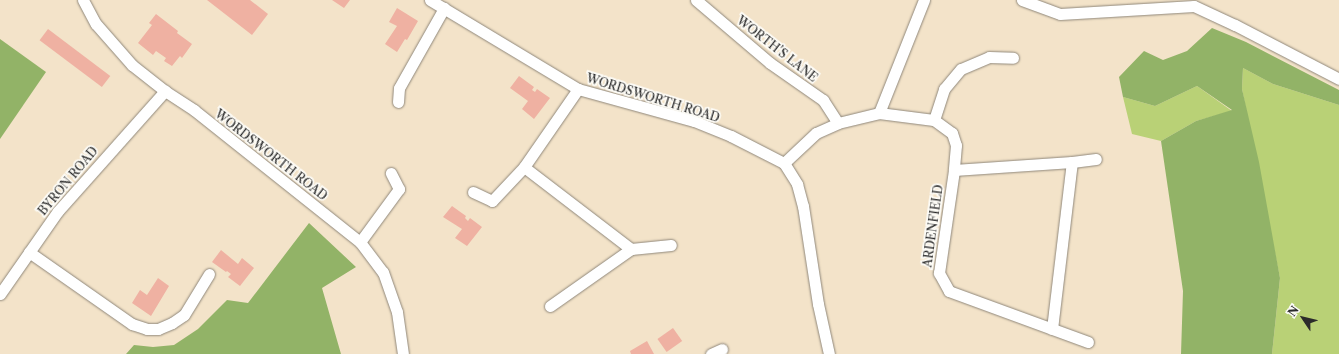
<!DOCTYPE html>
<style>
body{margin:0}
#map{position:relative;width:1339px;height:354px;overflow:hidden;background:#f3e3c9;font-family:"Libre Caslon Text",serif}
div>[style]{position:absolute}
.green>*{inset:0;background:#b9d176}
.forest>*{inset:0;background:#92b367}
.building>*{inset:0;background:#efb1a2;transform-origin:0 0}
.roads{filter:drop-shadow(0 0 1px #8f877a) drop-shadow(0 0 1px #8f877a)}
.street>*{height:11px;margin:-5.5px;padding:0 5.5px;transform-origin:5.5px;border-radius:5.5px;background:#fff}
span{translate:-50% -50%;white-space:nowrap;text-align:center;line-height:1.15;-webkit-text-stroke:3.5px #fdfcf7;paint-order:stroke}
.street-label{font-size:12px;color:#2b2b2b}
.north{position:absolute;left:1283px;top:298px;width:40px;height:40px;-webkit-text-stroke:3px #fdfcf7;paint-order:stroke;rotate:305deg;font-size:11px;font-weight:700;line-height:16px;text-align:center;color:#2b2b2b}
.north::after{content:'';display:block;margin:auto;width:14px;height:18px;background:#2b2b2b;clip-path:polygon(50% 0,100% 100%,50% 72%,0 100%)}
</style>
<div id="map">
<div class="green">
<div style="clip-path:polygon(1243px 68px,1273px 84px,1339px 105px,1339px 354px,1272px 354px,1280px 278px,1242px 89px)"></div>
<div style="clip-path:polygon(1197px 86px,1232px 111px,1196px 121px,1161px 141px,1132px 134px,1123px 97px,1155px 106px)"></div>
</div>
<div class="forest">
<div style="clip-path:polygon(1212px 28px,1246px 42px,1339px 90px,1339px 105px,1273px 84px,1243px 68px,1242px 89px,1259px 162px,1280px 278px,1272px 354px,1181px 354px,1183px 291px,1161px 141px,1196px 121px,1232px 110px,1197px 86px,1155px 106px,1123px 97px,1119px 77px,1144px 51px,1163px 60px,1187px 51px)"></div>
<div style="clip-path:polygon(0 39px,46px 72px,0 139px)"></div>
<div style="clip-path:polygon(309px 223px,356px 267px,322px 288px,341px 354px,126px 354px,134px 345px,153px 347px,174px 345px,198px 329px,227px 300px,248px 303px)"></div>
</div>
<div class="building">
<div style="clip-path:polygon(207px 0,250px 0,268px 14px,252px 35px)"></div>
<div style="clip-path:polygon(332px 0,350px 0,344px 8px)"></div>
<div style="clip-path:polygon(397px 8px,418px 21px,407px 40px,405px 39px,397px 52px,385px 44px,397px 26px,389px 22px)"></div>
<div style="clip-path:polygon(156px 14px,178px 31px,177px 33px,192px 44px,182px 58px,180px 56px,172px 66px,164px 61px,166px 58px,156px 51px,153px 55px,138px 43px,152px 25px,149px 23px)"></div>
<div style="left:48px;top:29px;width:78px;height:14px;rotate:37deg"></div>
<div style="clip-path:polygon(519px 76px,534px 87px,532px 90px,535px 92px,537px 89px,550px 98px,534px 119px,522px 109px,528px 101px,510px 88px)"></div>
<div style="clip-path:polygon(452px 206px,466px 216px,465px 218px,468px 221px,470px 218px,482px 227px,467px 246px,455px 238px,462px 229px,443px 217px)"></div>
<div style="clip-path:polygon(221px 250px,238px 264px,242px 258px,254px 268px,240px 286px,228px 277px,231px 274px,227px 271px,226px 272px,212px 262px)"></div>
<div style="clip-path:polygon(158px 278px,169px 286px,151px 316px,132px 303px,140px 290px,147px 295px)"></div>
<div style="left:673px;top:328px;width:16px;height:19px;rotate:55deg"></div>
<div style="clip-path:polygon(647px 341px,654px 354px,631px 354px,630px 351px)"></div>
</div>
<div class="roads">
<div class="street">
<div style="left:83px;top:0;width:27px;rotate:62deg"></div>
<div style="left:96px;top:24px;width:55px;rotate:48.7deg"></div>
<div style="left:132px;top:65px;width:42px;rotate:38.2deg"></div>
<div style="left:165px;top:91px;width:35px;rotate:33deg"></div>
<div style="left:194px;top:110px;width:212px;rotate:38.5deg"></div>
<div style="left:360px;top:242px;width:38px;rotate:53deg"></div>
<div style="left:383px;top:272px;width:42px;rotate:70.7deg"></div>
<div style="left:397px;top:312px;width:42px;rotate:81.9deg"></div>
<div style="left:430px;top:0;width:173px;rotate:31deg"></div>
<div style="left:578px;top:89px;width:120px;rotate:15.4deg"></div>
<div style="left:694px;top:121px;width:40px;rotate:22deg"></div>
<div style="left:731px;top:136px;width:59px;rotate:27deg"></div>
<div style="left:784px;top:163px;width:25px;rotate:58deg"></div>
<div style="left:797px;top:184px;width:23px;rotate:75deg"></div>
<div style="left:803px;top:206px;width:99px;rotate:81.3deg"></div>
<div style="left:818px;top:304px;width:51px;rotate:77.6deg"></div>
<div style="left:696px;top:0;width:97px;rotate:40.4deg"></div>
<div style="left:770px;top:63px;width:65px;rotate:34.9deg"></div>
<div style="left:823px;top:100px;width:27px;rotate:57deg"></div>
<div style="left:1022px;top:0;width:40px;rotate:20.2deg"></div>
<div style="left:1060px;top:14px;width:134px;rotate:-3.4deg"></div>
<div style="left:1194px;top:6px;width:45px;rotate:24.9deg"></div>
<div style="left:1235px;top:25px;width:117px;rotate:27.4deg"></div>
<div style="left:398px;top:102px;width:14px;rotate:-86deg"></div>
<div style="left:399px;top:88px;width:92px;rotate:-60.6deg"></div>
<div style="left:879px;top:113px;width:122px;rotate:-68.3deg"></div>
<div style="left:934px;top:120px;width:33px;rotate:-72deg"></div>
<div style="left:944px;top:89px;width:26px;rotate:-50deg"></div>
<div style="left:961px;top:69px;width:30px;rotate:-23deg"></div>
<div style="left:989px;top:57px;width:24px;rotate:2deg"></div>
<div style="left:784px;top:163px;width:44px;rotate:-43.2deg"></div>
<div style="left:816px;top:133px;width:24px;rotate:-24deg"></div>
<div style="left:838px;top:123px;width:42px;rotate:-13.7deg"></div>
<div style="left:879px;top:113px;width:55px;rotate:7.3deg"></div>
<div style="left:934px;top:120px;width:22px;rotate:36deg"></div>
<div style="left:952px;top:133px;width:13px;rotate:72deg"></div>
<div style="left:956px;top:145px;width:25px;rotate:95deg"></div>
<div style="left:524px;top:167px;width:135px;rotate:37.5deg"></div>
<div style="left:473px;top:192px;width:21px;rotate:25deg"></div>
<div style="left:492px;top:201px;width:47px;rotate:-46.7deg"></div>
<div style="left:524px;top:167px;width:95px;rotate:-55.3deg"></div>
<div style="left:360px;top:242px;width:66px;rotate:-53.7deg"></div>
<div style="left:399px;top:189px;width:18px;rotate:-117deg"></div>
<div style="left:29px;top:252px;width:126px;rotate:35deg"></div>
<div style="left:132px;top:324px;width:16px;rotate:18deg"></div>
<div style="left:147px;top:329px;width:11px"></div>
<div style="left:158px;top:329px;width:15px;rotate:-23deg"></div>
<div style="left:172px;top:323px;width:14px;rotate:-34deg"></div>
<div style="left:184px;top:315px;width:48px;rotate:-58.6deg"></div>
<div style="left:0;top:294px;width:101px;rotate:-55.1deg"></div>
<div style="left:58px;top:211px;width:161px;rotate:-48.3deg"></div>
<div style="left:550px;top:306px;width:99px;rotate:-35.1deg"></div>
<div style="left:631px;top:249px;width:40px;rotate:-5.7deg"></div>
<div style="left:1052px;top:329px;width:168px;rotate:-83.2deg"></div>
<div style="left:1088px;top:342px;width:148px;rotate:-159.9deg"></div>
<div style="left:949px;top:291px;width:21px;rotate:-119deg"></div>
<div style="left:939px;top:273px;width:104px;rotate:-81.7deg"></div>
<div style="left:954px;top:170px;width:118px;rotate:-3.9deg"></div>
<div style="left:1072px;top:162px;width:24px;rotate:-7deg"></div>
<div style="left:711px;top:354px;width:12px;rotate:-24deg"></div>
</div>
</div>
<div class="street-label">
<span style="left:777px;top:49px;rotate:38deg">WORTH'S LANE</span>
<span style="left:653px;top:98px;rotate:17deg">WORDSWORTH ROAD</span>
<span style="left:271px;top:155px;rotate:38deg">WORDSWORTH ROAD</span>
<span style="left:68px;top:181px;rotate:-50deg">BYRON ROAD</span>
<span style="left:933px;top:226px;rotate:-82deg">ARDENFIELD</span>
</div>
<div class="north">N</div>
</div>
